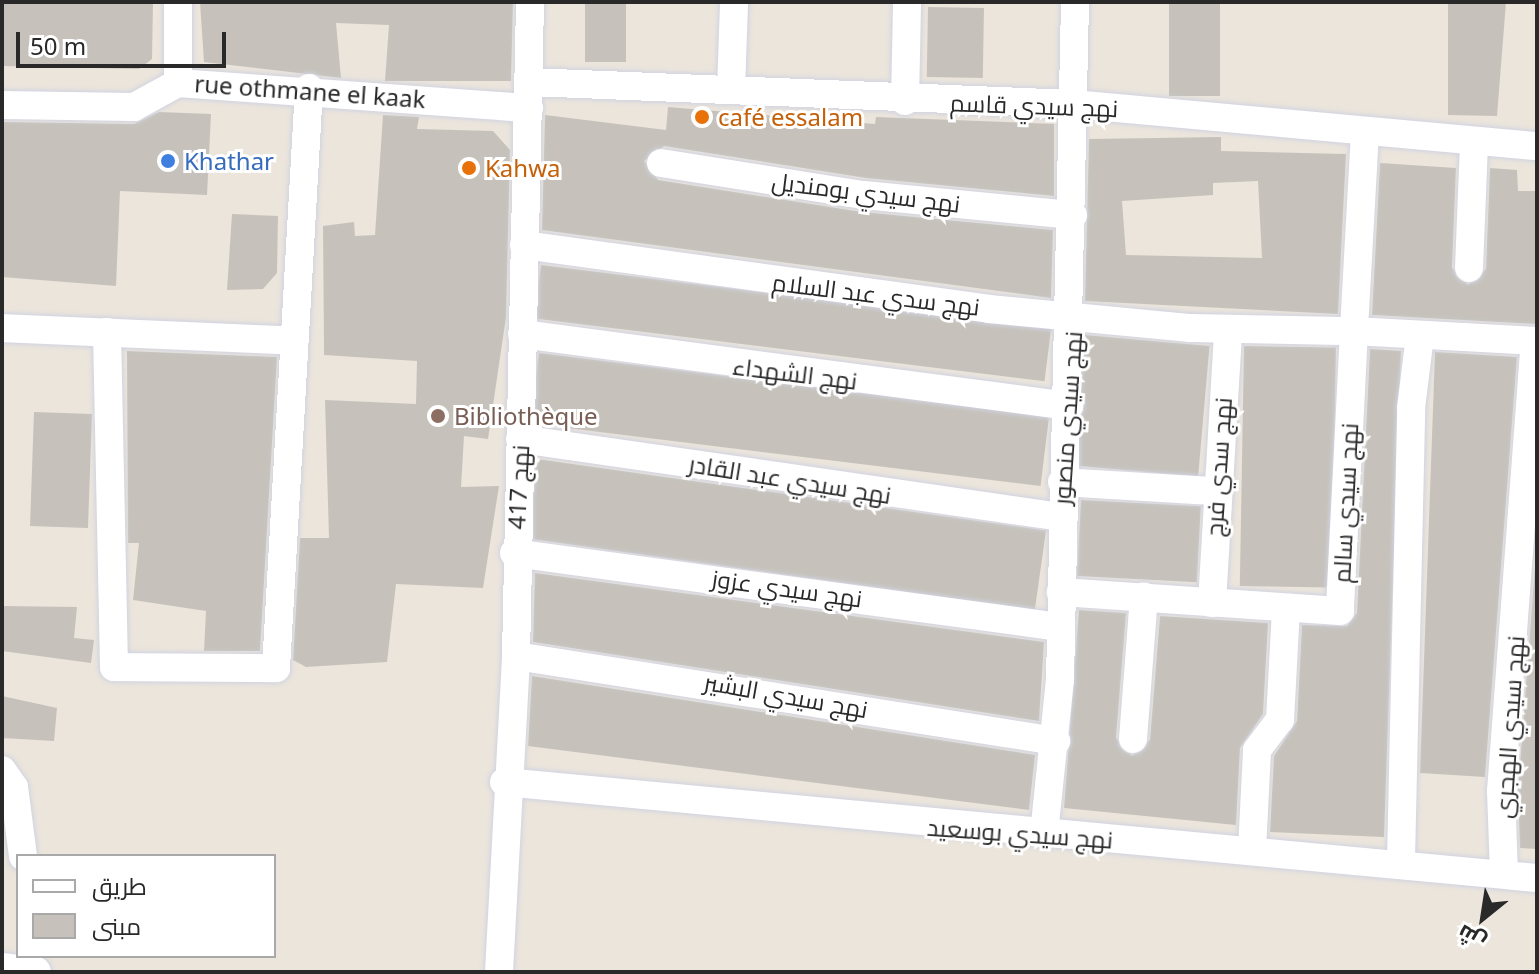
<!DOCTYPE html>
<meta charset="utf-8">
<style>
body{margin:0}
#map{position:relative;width:1539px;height:974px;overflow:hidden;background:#ebe5dc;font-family:"Noto Sans",Cairo,sans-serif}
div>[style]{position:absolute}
.building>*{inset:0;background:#c6c2bb;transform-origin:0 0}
.roads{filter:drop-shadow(0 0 2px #d1d3e1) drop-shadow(0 0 2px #d1d3e1)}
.street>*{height:28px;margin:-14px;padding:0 14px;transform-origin:14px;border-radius:14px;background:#fff}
.dots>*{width:22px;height:22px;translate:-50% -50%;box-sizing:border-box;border:4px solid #fff;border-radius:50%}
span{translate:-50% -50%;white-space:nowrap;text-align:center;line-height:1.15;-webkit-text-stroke:6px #fff;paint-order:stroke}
.street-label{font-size:24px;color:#292929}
.food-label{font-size:24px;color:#c56008}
.left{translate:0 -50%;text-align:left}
.shop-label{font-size:24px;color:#366cbe}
.education-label{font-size:24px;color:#785e54}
.frame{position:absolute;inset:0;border:4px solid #292929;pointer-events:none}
.legend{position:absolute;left:16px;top:854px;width:260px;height:104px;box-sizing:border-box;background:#fff;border:2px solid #a9a9a9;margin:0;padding:10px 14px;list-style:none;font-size:24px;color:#292929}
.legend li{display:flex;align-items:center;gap:16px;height:40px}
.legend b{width:40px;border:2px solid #a9a9a9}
.north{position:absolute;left:1443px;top:878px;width:80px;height:80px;-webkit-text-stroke:6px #fff;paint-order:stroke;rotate:210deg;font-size:22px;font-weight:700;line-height:32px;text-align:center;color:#292929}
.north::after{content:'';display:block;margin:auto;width:28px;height:36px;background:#292929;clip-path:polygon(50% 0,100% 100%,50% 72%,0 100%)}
.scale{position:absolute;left:16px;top:32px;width:210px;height:36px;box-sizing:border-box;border:4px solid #292929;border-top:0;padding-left:10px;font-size:24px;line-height:28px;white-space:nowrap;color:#292929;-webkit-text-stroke:6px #fff;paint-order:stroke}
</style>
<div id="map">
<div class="building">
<div style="clip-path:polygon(2px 2px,153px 2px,152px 59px,139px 69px,2px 66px)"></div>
<div style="clip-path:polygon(200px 2px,513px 2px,511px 81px,385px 81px,389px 25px,336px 23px,341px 78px,204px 62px)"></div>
<div style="left:585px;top:2px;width:41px;height:60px"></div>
<div style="left:1169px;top:2px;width:51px;height:94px"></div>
<div style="clip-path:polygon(1448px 2px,1506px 2px,1497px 116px,1448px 115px)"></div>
<div style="left:928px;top:7px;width:56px;height:70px;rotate:1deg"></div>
<div style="clip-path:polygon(668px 107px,875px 124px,876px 117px,1054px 124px,1054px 196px,866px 178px,664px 146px,644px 161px,658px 180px,862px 212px,1053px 230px,1051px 298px,542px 230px,545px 115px,666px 130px)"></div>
<div style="clip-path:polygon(159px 112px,211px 114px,207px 195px,120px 191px,116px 286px,2px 277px,2px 122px,134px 124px)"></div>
<div style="clip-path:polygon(383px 115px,419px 117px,417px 129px,493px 131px,510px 150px,506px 317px,488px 439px,464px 436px,461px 487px,499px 486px,483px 588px,396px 584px,387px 662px,306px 667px,293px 660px,300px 538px,329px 538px,325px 400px,416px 404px,417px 361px,324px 355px,324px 349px,323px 226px,354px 222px,355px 236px,375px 235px)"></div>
<div style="clip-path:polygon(evenodd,1221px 137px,1221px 151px,1346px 154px,1338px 314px,1085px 301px,1089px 139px,1221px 137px,1258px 181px,1262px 258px,1126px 255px,1122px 201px,1213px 195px,1213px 183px,1258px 181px)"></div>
<div style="clip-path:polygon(1380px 163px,1456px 168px,1452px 268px,1468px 285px,1486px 269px,1490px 168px,1517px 170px,1518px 191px,1537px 191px,1537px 324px,1372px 315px)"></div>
<div style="clip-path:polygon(232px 214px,278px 216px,277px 273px,263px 289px,227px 290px)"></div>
<div style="left:541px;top:265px;width:514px;height:54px;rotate:7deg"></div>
<div style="left:1085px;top:335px;width:125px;height:131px;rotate:5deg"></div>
<div style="left:1244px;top:346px;width:92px;height:240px;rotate:1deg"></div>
<div style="clip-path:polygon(1370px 349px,1401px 351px,1384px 837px,1270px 832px,1274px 756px,1297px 721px,1302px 625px,1347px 626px,1357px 613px)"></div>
<div style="clip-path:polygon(127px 351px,277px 357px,260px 651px,204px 651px,206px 611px,133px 600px,139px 543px,128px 543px)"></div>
<div style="clip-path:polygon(1435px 352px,1517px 357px,1485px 777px,1420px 773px)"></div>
<div style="left:539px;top:353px;width:514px;height:71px;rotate:7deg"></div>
<div style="left:34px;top:412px;width:58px;height:114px;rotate:2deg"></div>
<div style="left:537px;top:459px;width:514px;height:80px;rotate:8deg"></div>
<div style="left:1081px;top:500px;width:120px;height:76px;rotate:3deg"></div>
<div style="clip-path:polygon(1537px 540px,1537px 849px,1520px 848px,1518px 791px)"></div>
<div style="clip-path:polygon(535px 573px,1044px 642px,1039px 721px,533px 642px)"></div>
<div style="clip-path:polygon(2px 606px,77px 607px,74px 638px,94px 640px,91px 663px,2px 651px)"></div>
<div style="clip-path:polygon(1079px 610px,1126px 613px,1116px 738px,1132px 756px,1150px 740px,1160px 616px,1268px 623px,1263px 714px,1240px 748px,1236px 825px,1064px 808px)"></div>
<div style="clip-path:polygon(532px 676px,1035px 755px,1029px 810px,528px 746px)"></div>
<div style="clip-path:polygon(2px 696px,57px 708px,54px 741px,2px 738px)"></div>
</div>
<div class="roads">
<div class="street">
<div style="left:530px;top:82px;width:543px;rotate:2.32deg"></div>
<div style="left:1073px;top:104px;width:466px;rotate:5.2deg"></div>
<div style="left:178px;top:83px;width:81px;rotate:-90deg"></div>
<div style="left:731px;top:90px;width:88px;rotate:-88deg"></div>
<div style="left:905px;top:101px;width:99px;rotate:-88.8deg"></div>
<div style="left:2px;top:105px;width:132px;rotate:0.9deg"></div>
<div style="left:134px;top:107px;width:50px;rotate:-28.6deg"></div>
<div style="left:178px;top:83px;width:352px;rotate:4.1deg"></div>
<div style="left:1365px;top:132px;width:199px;rotate:93.2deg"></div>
<div style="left:1354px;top:331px;width:183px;rotate:3.1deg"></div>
<div style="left:661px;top:163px;width:206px;rotate:9deg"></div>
<div style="left:864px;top:195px;width:210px;rotate:5.5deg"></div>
<div style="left:524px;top:245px;width:469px;rotate:7.8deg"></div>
<div style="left:989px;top:309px;width:203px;rotate:5.4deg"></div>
<div style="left:1191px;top:328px;width:163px;rotate:1.1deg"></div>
<div style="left:1354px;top:331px;width:280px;rotate:92.9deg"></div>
<div style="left:1340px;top:611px;width:280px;rotate:-176.1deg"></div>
<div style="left:1469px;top:268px;width:127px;rotate:-87.7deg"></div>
<div style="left:2px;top:328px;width:292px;rotate:2.5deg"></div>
<div style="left:107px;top:332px;width:335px;rotate:88.8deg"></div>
<div style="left:114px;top:667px;width:162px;rotate:0.4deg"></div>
<div style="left:276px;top:668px;width:581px;rotate:-86.74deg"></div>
<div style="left:522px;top:334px;width:552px;rotate:7.5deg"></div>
<div style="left:520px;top:439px;width:547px;rotate:8.2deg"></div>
<div style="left:1062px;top:482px;width:153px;rotate:3.4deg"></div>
<div style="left:514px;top:553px;width:551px;rotate:7.72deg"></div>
<div style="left:1212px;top:603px;width:273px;rotate:-86.6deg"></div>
<div style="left:516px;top:656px;width:547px;rotate:8.95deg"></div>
<div style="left:1133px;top:739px;width:143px;rotate:-85.6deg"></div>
<div style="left:2px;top:770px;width:21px;rotate:55deg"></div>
<div style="left:14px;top:787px;width:70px;rotate:82.6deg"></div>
<div style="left:504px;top:782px;width:1037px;rotate:5.31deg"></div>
<div style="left:1044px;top:834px;width:155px;rotate:-84.1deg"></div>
<div style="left:1060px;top:680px;width:678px;rotate:-88.73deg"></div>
<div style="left:1252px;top:850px;width:100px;rotate:-87.1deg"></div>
<div style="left:1257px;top:750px;width:38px;rotate:-53deg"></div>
<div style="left:1280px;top:720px;width:112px;rotate:-86.9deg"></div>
<div style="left:1401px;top:860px;width:452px;rotate:-88.7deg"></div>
<div style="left:1411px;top:408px;width:73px;rotate:-82.9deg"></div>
<div style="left:1504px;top:873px;width:82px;rotate:-92.1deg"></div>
<div style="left:1501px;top:791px;width:451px;rotate:-85.7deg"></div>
<div style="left:2px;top:967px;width:35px;rotate:7deg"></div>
<div style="left:499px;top:972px;width:316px;rotate:-86.9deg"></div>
<div style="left:516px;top:656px;width:654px;rotate:-88.77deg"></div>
</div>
</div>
<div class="dots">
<div style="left:702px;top:117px;background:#e8710a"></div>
<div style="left:168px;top:161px;background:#3f7fe0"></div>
<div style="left:469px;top:168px;background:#e8710a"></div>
<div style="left:438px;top:416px;background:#8d6e63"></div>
</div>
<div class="street-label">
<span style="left:310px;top:91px;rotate:4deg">rue othmane el kaak</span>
<span style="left:1034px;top:105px;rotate:2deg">نهج سيدي قاسم</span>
<span style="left:866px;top:192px;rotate:7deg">نهج سيدي بومنديل</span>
<span style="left:876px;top:294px;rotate:7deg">نهج سدي عبد السلام</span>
<span style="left:795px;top:373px;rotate:7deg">نهج الشهداء</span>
<span style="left:1067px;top:418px;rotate:-86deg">نهج سيدي منصور</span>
<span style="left:1218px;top:467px;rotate:-86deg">نهج سدي فرج</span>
<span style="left:790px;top:479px;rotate:9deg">نهج سيدي عبد القادر</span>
<span style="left:518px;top:487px;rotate:-87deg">نهج 417</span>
<span style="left:1345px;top:503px;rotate:-87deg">نهج سيدي سالم</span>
<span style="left:787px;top:588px;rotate:8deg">نهج سيدي عزوز</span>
<span style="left:786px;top:695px;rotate:10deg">نهج سيدي البشير</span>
<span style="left:1509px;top:727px;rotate:-86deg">نهج سيدي الهجري</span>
<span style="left:1020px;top:833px;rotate:4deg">نهج سيدي بوسعيد</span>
</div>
<div class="food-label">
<span class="left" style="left:718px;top:117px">café essalam</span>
<span class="left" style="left:485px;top:168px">Kahwa</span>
</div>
<div class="shop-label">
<span class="left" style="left:184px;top:161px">Khathar</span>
</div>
<div class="education-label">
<span class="left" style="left:454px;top:416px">Bibliothèque</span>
</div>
<div class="frame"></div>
<ul class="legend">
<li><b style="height:10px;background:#fff"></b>طريق</li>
<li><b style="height:22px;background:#c6c2bb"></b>مبنى</li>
</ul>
<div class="north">ش</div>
<div class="scale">50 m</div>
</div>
